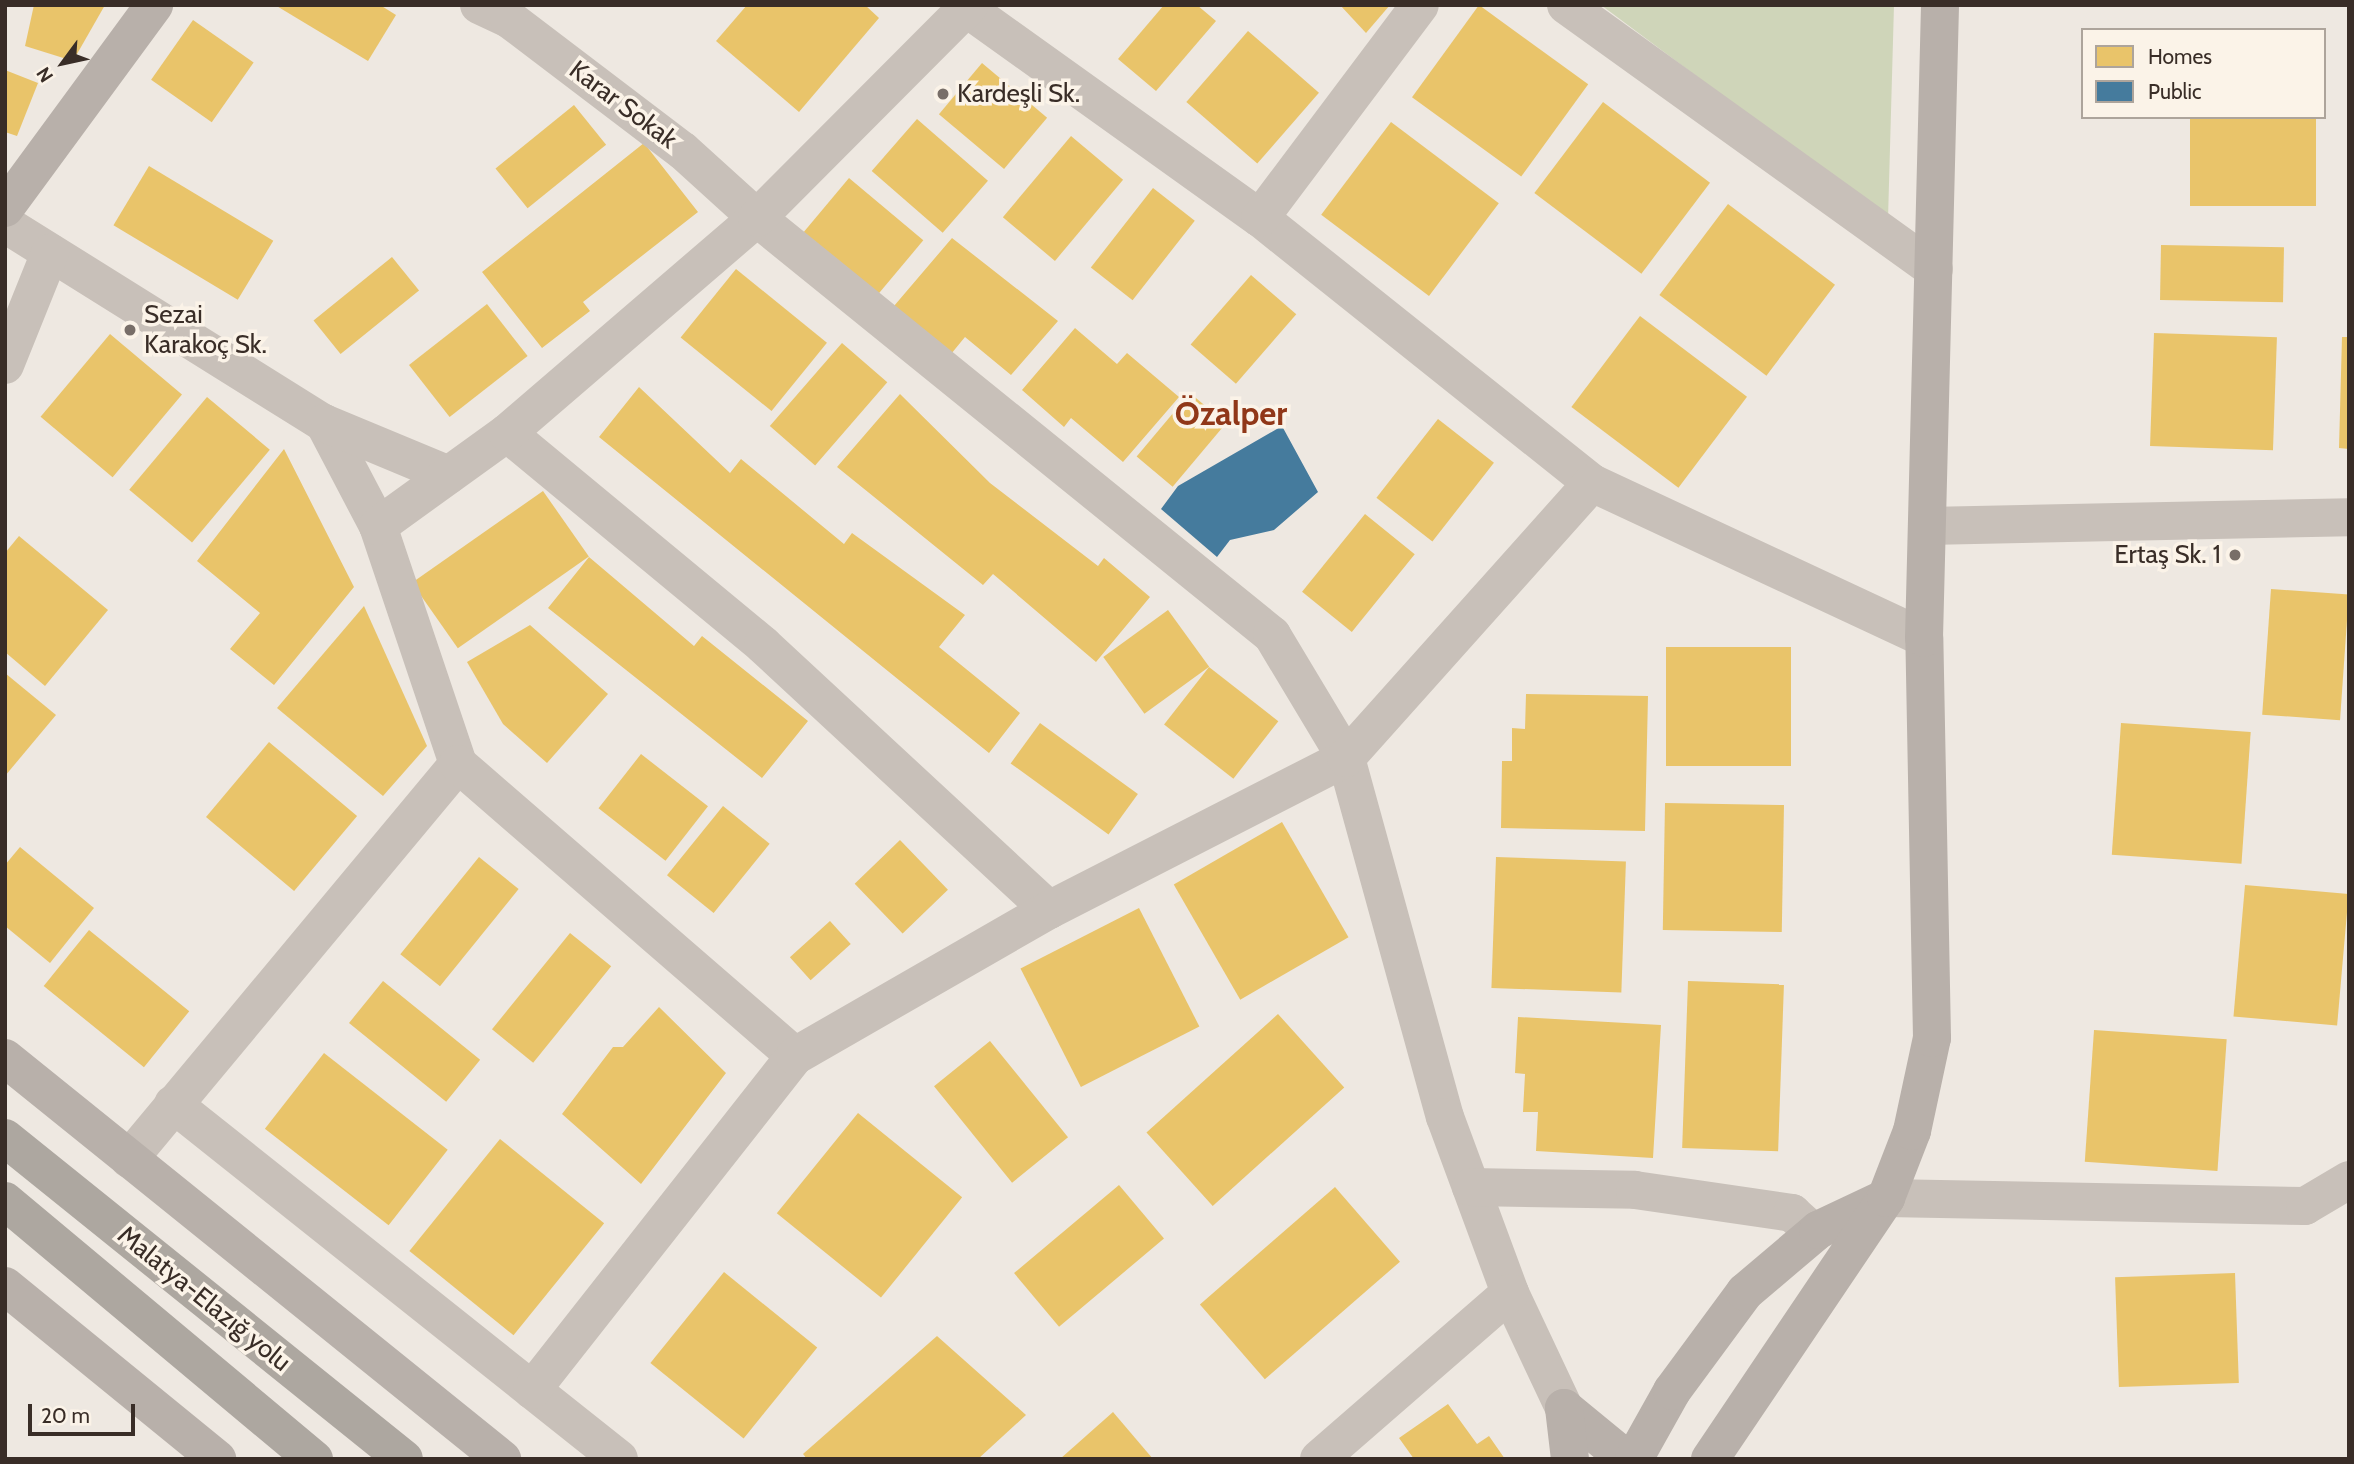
<!DOCTYPE html>
<meta charset="utf-8">
<style>
body{margin:0}
#map{position:relative;width:2354px;height:1464px;overflow:hidden;background:#eee8e1;font-family:Cabin,sans-serif}
div>[style]{position:absolute}
.green>*{inset:0;background:#cfd5b9}
.homes>*{inset:0;background:#e9c46a;transform-origin:0 0}
.public>*{inset:0;background:#457b9d}
.street>*{height:38px;margin:-19px;padding:0 19px;transform-origin:19px;border-radius:19px;background:#c8c0b9}
.secondary>*{height:38px;margin:-19px;padding:0 19px;transform-origin:19px;border-radius:19px;background:#b8b0aa}
.highway>*{height:38px;margin:-19px;padding:0 19px;transform-origin:19px;border-radius:19px;background:#ada7a0}
.dots>*{width:19px;height:19px;translate:-50% -50%;box-sizing:border-box;border:4px solid #fbf3e8;border-radius:50%}
span{translate:-50% -50%;white-space:nowrap;text-align:center;line-height:1.15;-webkit-text-stroke:7px #fbf3e8;paint-order:stroke}
.poi-label{font-size:26px;color:#392d27}
.left{translate:0 -50%;text-align:left}
.right{translate:-100% -50%;text-align:right}
.street-label{font-size:26px;color:#392d27}
.district-label{font-size:33px;color:#903718;font-weight:700}
.frame{position:absolute;inset:0;border:7px solid #392d27;pointer-events:none}
.legend{position:absolute;left:2081px;top:28px;width:245px;height:91px;box-sizing:border-box;background:#fbf3e8;border:2px solid #ada49b;margin:0;padding:9px 12px;list-style:none;font-size:21px;color:#392d27}
.legend li{display:flex;align-items:center;gap:14px;height:35px}
.legend b{width:35px;border:2px solid #ada49b}
.north{position:absolute;left:28px;top:28px;width:70px;height:70px;-webkit-text-stroke:5px #fbf3e8;paint-order:stroke;rotate:237deg;font-size:19px;font-weight:700;line-height:28px;text-align:center;color:#392d27}
.north::after{content:'';display:block;margin:auto;width:24px;height:32px;background:#392d27;clip-path:polygon(50% 0,100% 100%,50% 72%,0 100%)}
.scale{position:absolute;left:28px;top:1404px;width:107px;height:32px;box-sizing:border-box;border:4px solid #392d27;border-top:0;padding-left:9px;font-size:21px;line-height:24px;white-space:nowrap;color:#392d27;-webkit-text-stroke:5px #fbf3e8;paint-order:stroke}
</style>
<div id="map">
<div class="green">
<div style="clip-path:polygon(1601px 5px,1894px 5px,1888px 219px)"></div>
</div>
<div class="homes">
<div style="clip-path:polygon(34px 5px,105px 5px,73px 61px,25px 46px)"></div>
<div style="clip-path:polygon(275px 5px,380px 5px,396px 15px,368px 61px)"></div>
<div style="clip-path:polygon(747px 5px,865px 5px,879px 18px,799px 112px,716px 41px)"></div>
<div style="clip-path:polygon(1164px 5px,1197px 5px,1216px 21px,1156px 91px,1118px 59px)"></div>
<div style="clip-path:polygon(1340px 5px,1390px 5px,1366px 33px)"></div>
<div style="left:1479px;top:5px;width:135px;height:114px;rotate:36deg"></div>
<div style="left:193px;top:20px;width:74px;height:73px;rotate:35deg"></div>
<div style="left:1248px;top:31px;width:94px;height:94px;rotate:41deg"></div>
<div style="left:982px;top:63px;width:85px;height:67px;rotate:40deg"></div>
<div style="clip-path:polygon(5px 70px,38px 83px,17px 136px,5px 132px)"></div>
<div style="left:1603px;top:102px;width:134px;height:114px;rotate:37deg"></div>
<div style="left:574px;top:105px;width:51px;height:101px;rotate:51deg"></div>
<div style="left:2190px;top:117px;width:126px;height:89px"></div>
<div style="left:917px;top:119px;width:94px;height:69px;rotate:41deg"></div>
<div style="left:1391px;top:122px;width:135px;height:116px;rotate:37deg"></div>
<div style="left:1071px;top:136px;width:68px;height:106px;rotate:40deg"></div>
<div style="clip-path:polygon(644px 143px,698px 212px,583px 302px,590px 311px,542px 348px,482px 272px)"></div>
<div style="left:149px;top:166px;width:145px;height:69px;rotate:31deg"></div>
<div style="left:849px;top:178px;width:97px;height:72px;rotate:40deg"></div>
<div style="left:1153px;top:188px;width:53px;height:101px;rotate:38deg"></div>
<div style="left:1728px;top:204px;width:134px;height:114px;rotate:37deg"></div>
<div style="clip-path:polygon(952px 238px,1058px 321px,1011px 375px,965px 337px,951px 354px,894px 306px)"></div>
<div style="left:2161px;top:245px;width:123px;height:55px;rotate:1deg"></div>
<div style="left:392px;top:257px;width:43px;height:101px;rotate:51deg"></div>
<div style="left:736px;top:269px;width:117px;height:88px;rotate:39deg"></div>
<div style="left:1251px;top:275px;width:60px;height:92px;rotate:41deg"></div>
<div style="left:487px;top:304px;width:66px;height:99px;rotate:52deg"></div>
<div style="left:1640px;top:316px;width:134px;height:114px;rotate:37deg"></div>
<div style="clip-path:polygon(1075px 328px,1117px 364px,1127px 353px,1179px 397px,1123px 462px,1071px 418px,1064px 427px,1022px 390px)"></div>
<div style="left:2154px;top:333px;width:123px;height:113px;rotate:2deg"></div>
<div style="left:110px;top:334px;width:94px;height:108px;rotate:40deg"></div>
<div style="clip-path:polygon(2342px 337px,2349px 337px,2349px 449px,2339px 448px)"></div>
<div style="left:842px;top:343px;width:60px;height:110px;rotate:41deg"></div>
<div style="clip-path:polygon(639px 387px,730px 473px,741px 459px,844px 544px,852px 533px,965px 615px,939px 647px,1020px 713px,989px 753px,599px 437px)"></div>
<div style="left:1190px;top:393px;width:47px;height:83px;rotate:40deg"></div>
<div style="clip-path:polygon(900px 394px,990px 483px,1098px 566px,1104px 558px,1150px 597px,1096px 662px,993px 574px,983px 585px,837px 467px)"></div>
<div style="left:207px;top:397px;width:82px;height:121px;rotate:40deg"></div>
<div style="left:1438px;top:419px;width:71px;height:100px;rotate:38deg"></div>
<div style="clip-path:polygon(284px 449px,354px 587px,274px 685px,230px 649px,260px 613px,197px 561px)"></div>
<div style="left:543px;top:491px;width:80px;height:160px;rotate:55deg"></div>
<div style="left:1365px;top:514px;width:64px;height:100px;rotate:39deg"></div>
<div style="clip-path:polygon(19px 536px,108px 610px,45px 686px,5px 652px,5px 553px)"></div>
<div style="clip-path:polygon(589px 557px,694px 646px,702px 636px,808px 721px,762px 778px,548px 608px)"></div>
<div style="left:2271px;top:589px;width:78px;height:126px;rotate:4deg"></div>
<div style="clip-path:polygon(364px 606px,427px 746px,383px 796px,277px 708px)"></div>
<div style="left:1168px;top:610px;width:70px;height:80px;rotate:54deg"></div>
<div style="clip-path:polygon(530px 625px,608px 694px,547px 763px,503px 724px,467px 662px)"></div>
<div style="left:1666px;top:647px;width:125px;height:119px"></div>
<div style="left:1209px;top:667px;width:88px;height:73px;rotate:38deg"></div>
<div style="clip-path:polygon(5px 673px,56px 715px,5px 776px)"></div>
<div style="clip-path:polygon(1526px 694px,1648px 696px,1645px 831px,1501px 828px,1502px 761px,1512px 761px,1512px 728px,1525px 729px)"></div>
<div style="left:1040px;top:723px;width:121px;height:50px;rotate:36deg"></div>
<div style="left:2121px;top:723px;width:130px;height:132px;rotate:4deg"></div>
<div style="left:269px;top:742px;width:115px;height:98px;rotate:40deg"></div>
<div style="left:641px;top:754px;width:85px;height:69px;rotate:38deg"></div>
<div style="left:1665px;top:803px;width:119px;height:127px;rotate:1deg"></div>
<div style="left:723px;top:806px;width:60px;height:89px;rotate:39deg"></div>
<div style="left:1282px;top:822px;width:133px;height:125px;rotate:60deg"></div>
<div style="left:900px;top:840px;width:69px;height:63px;rotate:46deg"></div>
<div style="clip-path:polygon(20px 847px,94px 908px,50px 963px,5px 926px,5px 865px)"></div>
<div style="left:479px;top:857px;width:51px;height:125px;rotate:39deg"></div>
<div style="left:1496px;top:857px;width:130px;height:131px;rotate:2deg"></div>
<div style="left:2245px;top:885px;width:104px;height:132px;rotate:5deg"></div>
<div style="left:1139px;top:908px;width:133px;height:133px;rotate:63deg"></div>
<div style="left:830px;top:921px;width:31px;height:54px;rotate:48deg"></div>
<div style="left:89px;top:930px;width:129px;height:72px;rotate:39deg"></div>
<div style="left:570px;top:933px;width:53px;height:124px;rotate:39deg"></div>
<div style="left:383px;top:981px;width:125px;height:54px;rotate:39deg"></div>
<div style="left:1688px;top:981px;width:96px;height:167px;rotate:2deg"></div>
<div style="clip-path:polygon(659px 1007px,726px 1073px,641px 1184px,562px 1114px,613px 1047px,623px 1047px)"></div>
<div style="left:1278px;top:1014px;width:99px;height:177px;rotate:48deg"></div>
<div style="clip-path:polygon(1518px 1017px,1661px 1025px,1653px 1158px,1536px 1151px,1538px 1112px,1523px 1112px,1525px 1074px,1515px 1073px)"></div>
<div style="left:2094px;top:1030px;width:133px;height:132px;rotate:4deg"></div>
<div style="left:990px;top:1041px;width:124px;height:72px;rotate:51deg"></div>
<div style="left:324px;top:1053px;width:157px;height:96px;rotate:38deg"></div>
<div style="left:858px;top:1113px;width:134px;height:129px;rotate:39deg"></div>
<div style="left:500px;top:1139px;width:134px;height:144px;rotate:39deg"></div>
<div style="left:1119px;top:1185px;width:70px;height:137px;rotate:50deg"></div>
<div style="left:1335px;top:1187px;width:99px;height:179px;rotate:49deg"></div>
<div style="left:724px;top:1272px;width:120px;height:117px;rotate:39deg"></div>
<div style="left:2235px;top:1273px;width:110px;height:120px;rotate:88deg"></div>
<div style="clip-path:polygon(937px 1336px,1026px 1415px,978px 1459px,807px 1459px,803px 1454px)"></div>
<div style="clip-path:polygon(1448px 1404px,1477px 1444px,1489px 1436px,1505px 1459px,1414px 1459px,1399px 1438px)"></div>
<div style="clip-path:polygon(1113px 1412px,1153px 1459px,1060px 1459px)"></div>
</div>
<div class="public">
<div style="clip-path:polygon(1282px 426px,1318px 492px,1274px 530px,1230px 540px,1217px 557px,1161px 509px,1178px 486px)"></div>
</div>
<div class="street">
<div style="left:479px;top:5px;width:33px;rotate:25deg"></div>
<div style="left:509px;top:19px;width:218px;rotate:37.2deg"></div>
<div style="left:683px;top:151px;width:100px;rotate:42.2deg"></div>
<div style="left:757px;top:218px;width:663px;rotate:39deg"></div>
<div style="left:1272px;top:635px;width:144px;rotate:59deg"></div>
<div style="left:1346px;top:758px;width:372px;rotate:74.6deg"></div>
<div style="left:1445px;top:1117px;width:188px;rotate:69.7deg"></div>
<div style="left:1510px;top:1293px;width:127px;rotate:64.8deg"></div>
<div style="left:962px;top:5px;width:366px;rotate:35.6deg"></div>
<div style="left:1260px;top:218px;width:425px;rotate:38.6deg"></div>
<div style="left:1592px;top:483px;width:366px;rotate:25deg"></div>
<div style="left:1566px;top:5px;width:453px;rotate:35.7deg"></div>
<div style="left:1260px;top:218px;width:266px;rotate:-53.1deg"></div>
<div style="left:5px;top:224px;width:376px;rotate:32deg"></div>
<div style="left:324px;top:423px;width:116px;rotate:62.3deg"></div>
<div style="left:378px;top:526px;width:251px;rotate:71.4deg"></div>
<div style="left:5px;top:365px;width:121px;rotate:-68.1deg"></div>
<div style="left:324px;top:423px;width:135px;rotate:22.6deg"></div>
<div style="left:507px;top:433px;width:332px;rotate:39.6deg"></div>
<div style="left:763px;top:645px;width:390px;rotate:42.8deg"></div>
<div style="left:378px;top:526px;width:159px;rotate:-35.8deg"></div>
<div style="left:507px;top:433px;width:330px;rotate:-40.7deg"></div>
<div style="left:757px;top:218px;width:301px;rotate:-45.1deg"></div>
<div style="left:1927px;top:526px;width:422px;rotate:-1.2deg"></div>
<div style="left:173px;top:1104px;width:570px;rotate:38.52deg"></div>
<div style="left:129px;top:1159px;width:514px;rotate:-50.21deg"></div>
<div style="left:458px;top:764px;width:446px;rotate:40.9deg"></div>
<div style="left:1471px;top:1187px;width:164px;rotate:1deg"></div>
<div style="left:1635px;top:1190px;width:159px;rotate:8.3deg"></div>
<div style="left:1792px;top:1213px;width:30px;rotate:42deg"></div>
<div style="left:1886px;top:1198px;width:419px;rotate:1.1deg"></div>
<div style="left:2305px;top:1206px;width:51px;rotate:-30.6deg"></div>
<div style="left:532px;top:1390px;width:425px;rotate:-51.8deg"></div>
<div style="left:795px;top:1056px;width:293px;rotate:-29.9deg"></div>
<div style="left:1049px;top:910px;width:334px;rotate:-27.1deg"></div>
<div style="left:1346px;top:758px;width:369px;rotate:-48.2deg"></div>
<div style="left:1319px;top:1459px;width:253px;rotate:-41deg"></div>
</div>
<div class="secondary">
<div style="left:5px;top:208px;width:252px;rotate:-53.7deg"></div>
<div style="left:5px;top:1058px;width:639px;rotate:38.9deg"></div>
<div style="left:5px;top:1286px;width:274px;rotate:39.2deg"></div>
<div style="left:1564px;top:1408px;width:80px;rotate:39.4deg"></div>
<div style="left:1564px;top:1408px;width:51px;rotate:83.3deg"></div>
<div style="left:1634px;top:1459px;width:78px;rotate:-60.8deg"></div>
<div style="left:1672px;top:1391px;width:123px;rotate:-53.6deg"></div>
<div style="left:1745px;top:1292px;width:96px;rotate:-40.3deg"></div>
<div style="left:1818px;top:1230px;width:75px;rotate:-25.2deg"></div>
<div style="left:1710px;top:1459px;width:315px;rotate:-56deg"></div>
<div style="left:1886px;top:1198px;width:72px;rotate:-68.8deg"></div>
<div style="left:1912px;top:1131px;width:95px;rotate:-77.9deg"></div>
<div style="left:1932px;top:1038px;width:400px;rotate:-91.1deg"></div>
<div style="left:1924px;top:638px;width:633px;rotate:-88.55deg"></div>
</div>
<div class="highway">
<div style="left:5px;top:1138px;width:512px;rotate:38.82deg"></div>
<div style="left:5px;top:1201px;width:403px;rotate:39.9deg"></div>
</div>
<div class="dots">
<div style="left:943px;top:94px;background:#786e68"></div>
<div style="left:130px;top:330px;background:#786e68"></div>
<div style="left:2235px;top:555px;background:#786e68"></div>
</div>
<div class="poi-label">
<span class="left" style="left:957px;top:94px">Kardeşli Sk.</span>
<span class="left" style="left:144px;top:330px">Sezai<br>Karakoç Sk.</span>
<span class="right" style="left:2221px;top:555px">Ertaş Sk. 1</span>
</div>
<div class="street-label">
<span style="left:623px;top:105px;rotate:37deg">Karar Sokak</span>
<span style="left:204px;top:1299px;rotate:39deg">Malatya-Elazığ yolu</span>
</div>
<div class="district-label">
<span style="left:1231px;top:414px">Özalper</span>
</div>
<div class="frame"></div>
<ul class="legend">
<li><b style="height:19px;background:#e9c46a"></b>Homes</li>
<li><b style="height:19px;background:#457b9d"></b>Public</li>
</ul>
<div class="north">N</div>
<div class="scale">20 m</div>
</div>
